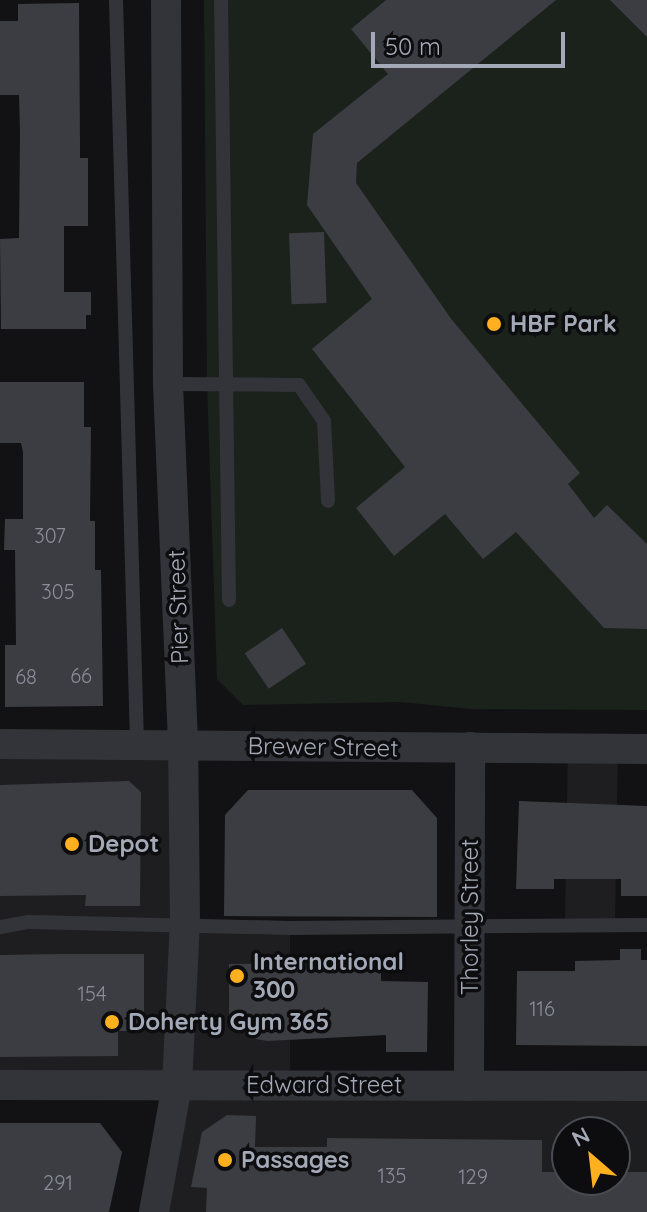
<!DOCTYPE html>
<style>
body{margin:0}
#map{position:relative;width:647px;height:1212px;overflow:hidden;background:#121214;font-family:Quicksand,sans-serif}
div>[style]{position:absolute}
.built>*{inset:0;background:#1e1e21;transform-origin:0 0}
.green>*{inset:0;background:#1a221b}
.building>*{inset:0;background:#3c3d42;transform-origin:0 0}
.lane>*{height:14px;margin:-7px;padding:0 7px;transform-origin:7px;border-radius:7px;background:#333439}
.street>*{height:30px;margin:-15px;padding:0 15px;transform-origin:15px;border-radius:15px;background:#333439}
.dots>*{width:22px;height:22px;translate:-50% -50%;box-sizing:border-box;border:4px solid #0d0d0f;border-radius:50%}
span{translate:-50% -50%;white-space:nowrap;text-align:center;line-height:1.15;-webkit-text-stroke:7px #0d0d0f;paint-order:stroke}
.number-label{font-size:20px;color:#898e99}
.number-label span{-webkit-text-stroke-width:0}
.poi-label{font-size:24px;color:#a3a9b6;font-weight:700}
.left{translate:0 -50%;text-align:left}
.street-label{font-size:24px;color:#a3a9b6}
.north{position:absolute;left:551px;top:1116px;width:80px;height:80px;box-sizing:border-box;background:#0d0d0f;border:2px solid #494b52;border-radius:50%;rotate:332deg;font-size:22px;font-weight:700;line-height:32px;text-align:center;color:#a3a9b6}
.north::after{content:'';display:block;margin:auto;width:28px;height:36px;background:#ffb01f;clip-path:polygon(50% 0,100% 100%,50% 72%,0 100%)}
.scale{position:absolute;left:371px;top:32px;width:194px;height:36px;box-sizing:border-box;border:4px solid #a3a9b6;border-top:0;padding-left:10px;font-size:24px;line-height:28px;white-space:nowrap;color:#a3a9b6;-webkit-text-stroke:6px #0d0d0f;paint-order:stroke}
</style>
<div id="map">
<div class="built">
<div style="clip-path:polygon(evenodd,183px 742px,185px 922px,290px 928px,290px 1085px,647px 1086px,647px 1212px,154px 1212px,176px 1085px,0 1085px,0 744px,183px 742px,567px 1132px,615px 1132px,615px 1180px,567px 1180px,567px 1132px)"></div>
<div style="left:568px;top:748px;width:50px;height:177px;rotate:1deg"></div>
</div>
<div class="green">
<div style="clip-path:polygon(204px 0,647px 0,647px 710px,471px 709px,401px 702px,243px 705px,217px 679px,207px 383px)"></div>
</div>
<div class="building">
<div style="clip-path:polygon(386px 0,556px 0,357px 163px,356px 183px,452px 320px,580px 473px,568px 484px,594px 518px,607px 505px,647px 544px,647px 629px,604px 628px,516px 532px,483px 559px,445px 514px,394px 556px,356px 508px,405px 467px,312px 349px,372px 299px,307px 205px,313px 134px,388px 74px,351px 29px)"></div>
<div style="clip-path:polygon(610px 0,647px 0,647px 37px)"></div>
<div style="clip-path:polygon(79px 3px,80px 143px,80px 158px,88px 158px,88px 226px,64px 226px,64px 292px,91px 292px,91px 315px,86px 315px,86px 329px,1px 329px,0 239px,19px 238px,20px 134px,19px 95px,0 95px,0 21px,18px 21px,18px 4px)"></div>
<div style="left:324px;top:232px;width:71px;height:35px;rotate:88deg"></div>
<div style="clip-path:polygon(0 382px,84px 382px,84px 427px,91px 427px,90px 521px,95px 521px,95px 570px,101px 570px,103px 706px,5px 707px,5px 645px,16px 645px,15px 550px,4px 550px,5px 519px,23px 519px,23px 452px,21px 443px,0 443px)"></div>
<div style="left:282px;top:628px;width:43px;height:45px;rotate:56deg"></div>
<div style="clip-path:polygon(129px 781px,141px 792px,140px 906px,85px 906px,86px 895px,0 896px,0 785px)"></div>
<div style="clip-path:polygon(248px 790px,412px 790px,437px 818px,437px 917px,224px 916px,225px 815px)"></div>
<div style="clip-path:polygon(519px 801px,647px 806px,647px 896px,621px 896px,621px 879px,554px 879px,554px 889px,516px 889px)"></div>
<div style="clip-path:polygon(620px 949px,641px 949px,641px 960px,647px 960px,647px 1046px,516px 1045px,517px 971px,575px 971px,575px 961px,620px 960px)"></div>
<div style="clip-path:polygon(59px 954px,144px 954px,144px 1031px,118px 1031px,118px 1056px,0 1057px,0 955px)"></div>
<div style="clip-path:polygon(374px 962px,381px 964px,381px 981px,428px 982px,427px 1052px,386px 1052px,386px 1035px,267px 1041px,251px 1038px,229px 1019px,229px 964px)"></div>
<div style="clip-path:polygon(227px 1115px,256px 1116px,255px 1147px,327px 1147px,327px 1138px,542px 1140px,542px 1172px,567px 1172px,567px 1180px,615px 1180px,615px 1172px,647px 1172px,647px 1212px,206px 1212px,207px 1188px,191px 1187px,202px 1132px)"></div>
<div style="clip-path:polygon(0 1123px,100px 1123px,122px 1152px,109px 1212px,0 1212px)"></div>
</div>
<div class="lane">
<div style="left:116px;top:0;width:742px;rotate:88.38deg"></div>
<div style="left:221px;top:0;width:600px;rotate:89.24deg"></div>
<div style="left:168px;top:384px;width:131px;rotate:0.4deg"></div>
<div style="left:299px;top:385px;width:44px;rotate:55.2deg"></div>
<div style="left:324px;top:421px;width:80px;rotate:87.1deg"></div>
<div style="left:0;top:927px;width:29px;rotate:-10deg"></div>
<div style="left:29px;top:922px;width:261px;rotate:1.3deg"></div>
<div style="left:290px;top:928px;width:357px;rotate:-0.5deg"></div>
</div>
<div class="street">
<div style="left:0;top:744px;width:647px;rotate:0.44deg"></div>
<div style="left:0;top:1085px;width:647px;rotate:0.09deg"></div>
<div style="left:469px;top:1086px;width:339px;rotate:-89.8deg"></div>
<div style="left:154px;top:1212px;width:129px;rotate:-79.7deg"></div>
<div style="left:177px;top:1085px;width:163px;rotate:-87.2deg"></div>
<div style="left:185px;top:922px;width:180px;rotate:-90.6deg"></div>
<div style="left:183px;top:742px;width:358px;rotate:-92.4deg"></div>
<div style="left:168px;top:384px;width:384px;rotate:-90.3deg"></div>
</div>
<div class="dots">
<div style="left:494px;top:324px;background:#ffb01f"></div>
<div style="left:72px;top:844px;background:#ffb01f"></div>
<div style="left:237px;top:976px;background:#ffb01f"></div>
<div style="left:112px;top:1022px;background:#ffb01f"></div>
<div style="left:225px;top:1160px;background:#ffb01f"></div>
</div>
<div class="number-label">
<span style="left:50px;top:535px">307</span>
<span style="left:58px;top:591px">305</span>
<span style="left:81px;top:675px">66</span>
<span style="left:26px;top:676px">68</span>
<span style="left:92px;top:993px">154</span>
<span style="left:542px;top:1008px">116</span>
<span style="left:392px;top:1175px">135</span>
<span style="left:473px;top:1176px">129</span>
<span style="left:58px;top:1182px">291</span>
</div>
<div class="poi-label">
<span class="left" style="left:510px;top:324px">HBF Park</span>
<span class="left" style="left:88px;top:844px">Depot</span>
<span class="left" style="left:253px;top:976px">International<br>300</span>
<span class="left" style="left:128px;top:1022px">Doherty Gym 365</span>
<span class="left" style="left:241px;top:1160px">Passages</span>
</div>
<div class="street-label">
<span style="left:178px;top:607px;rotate:-92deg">Pier Street</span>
<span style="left:323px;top:747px;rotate:1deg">Brewer Street</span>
<span style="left:470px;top:917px;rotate:-90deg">Thorley Street</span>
<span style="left:324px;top:1085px">Edward Street</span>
</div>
<div class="north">N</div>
<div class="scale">50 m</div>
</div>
